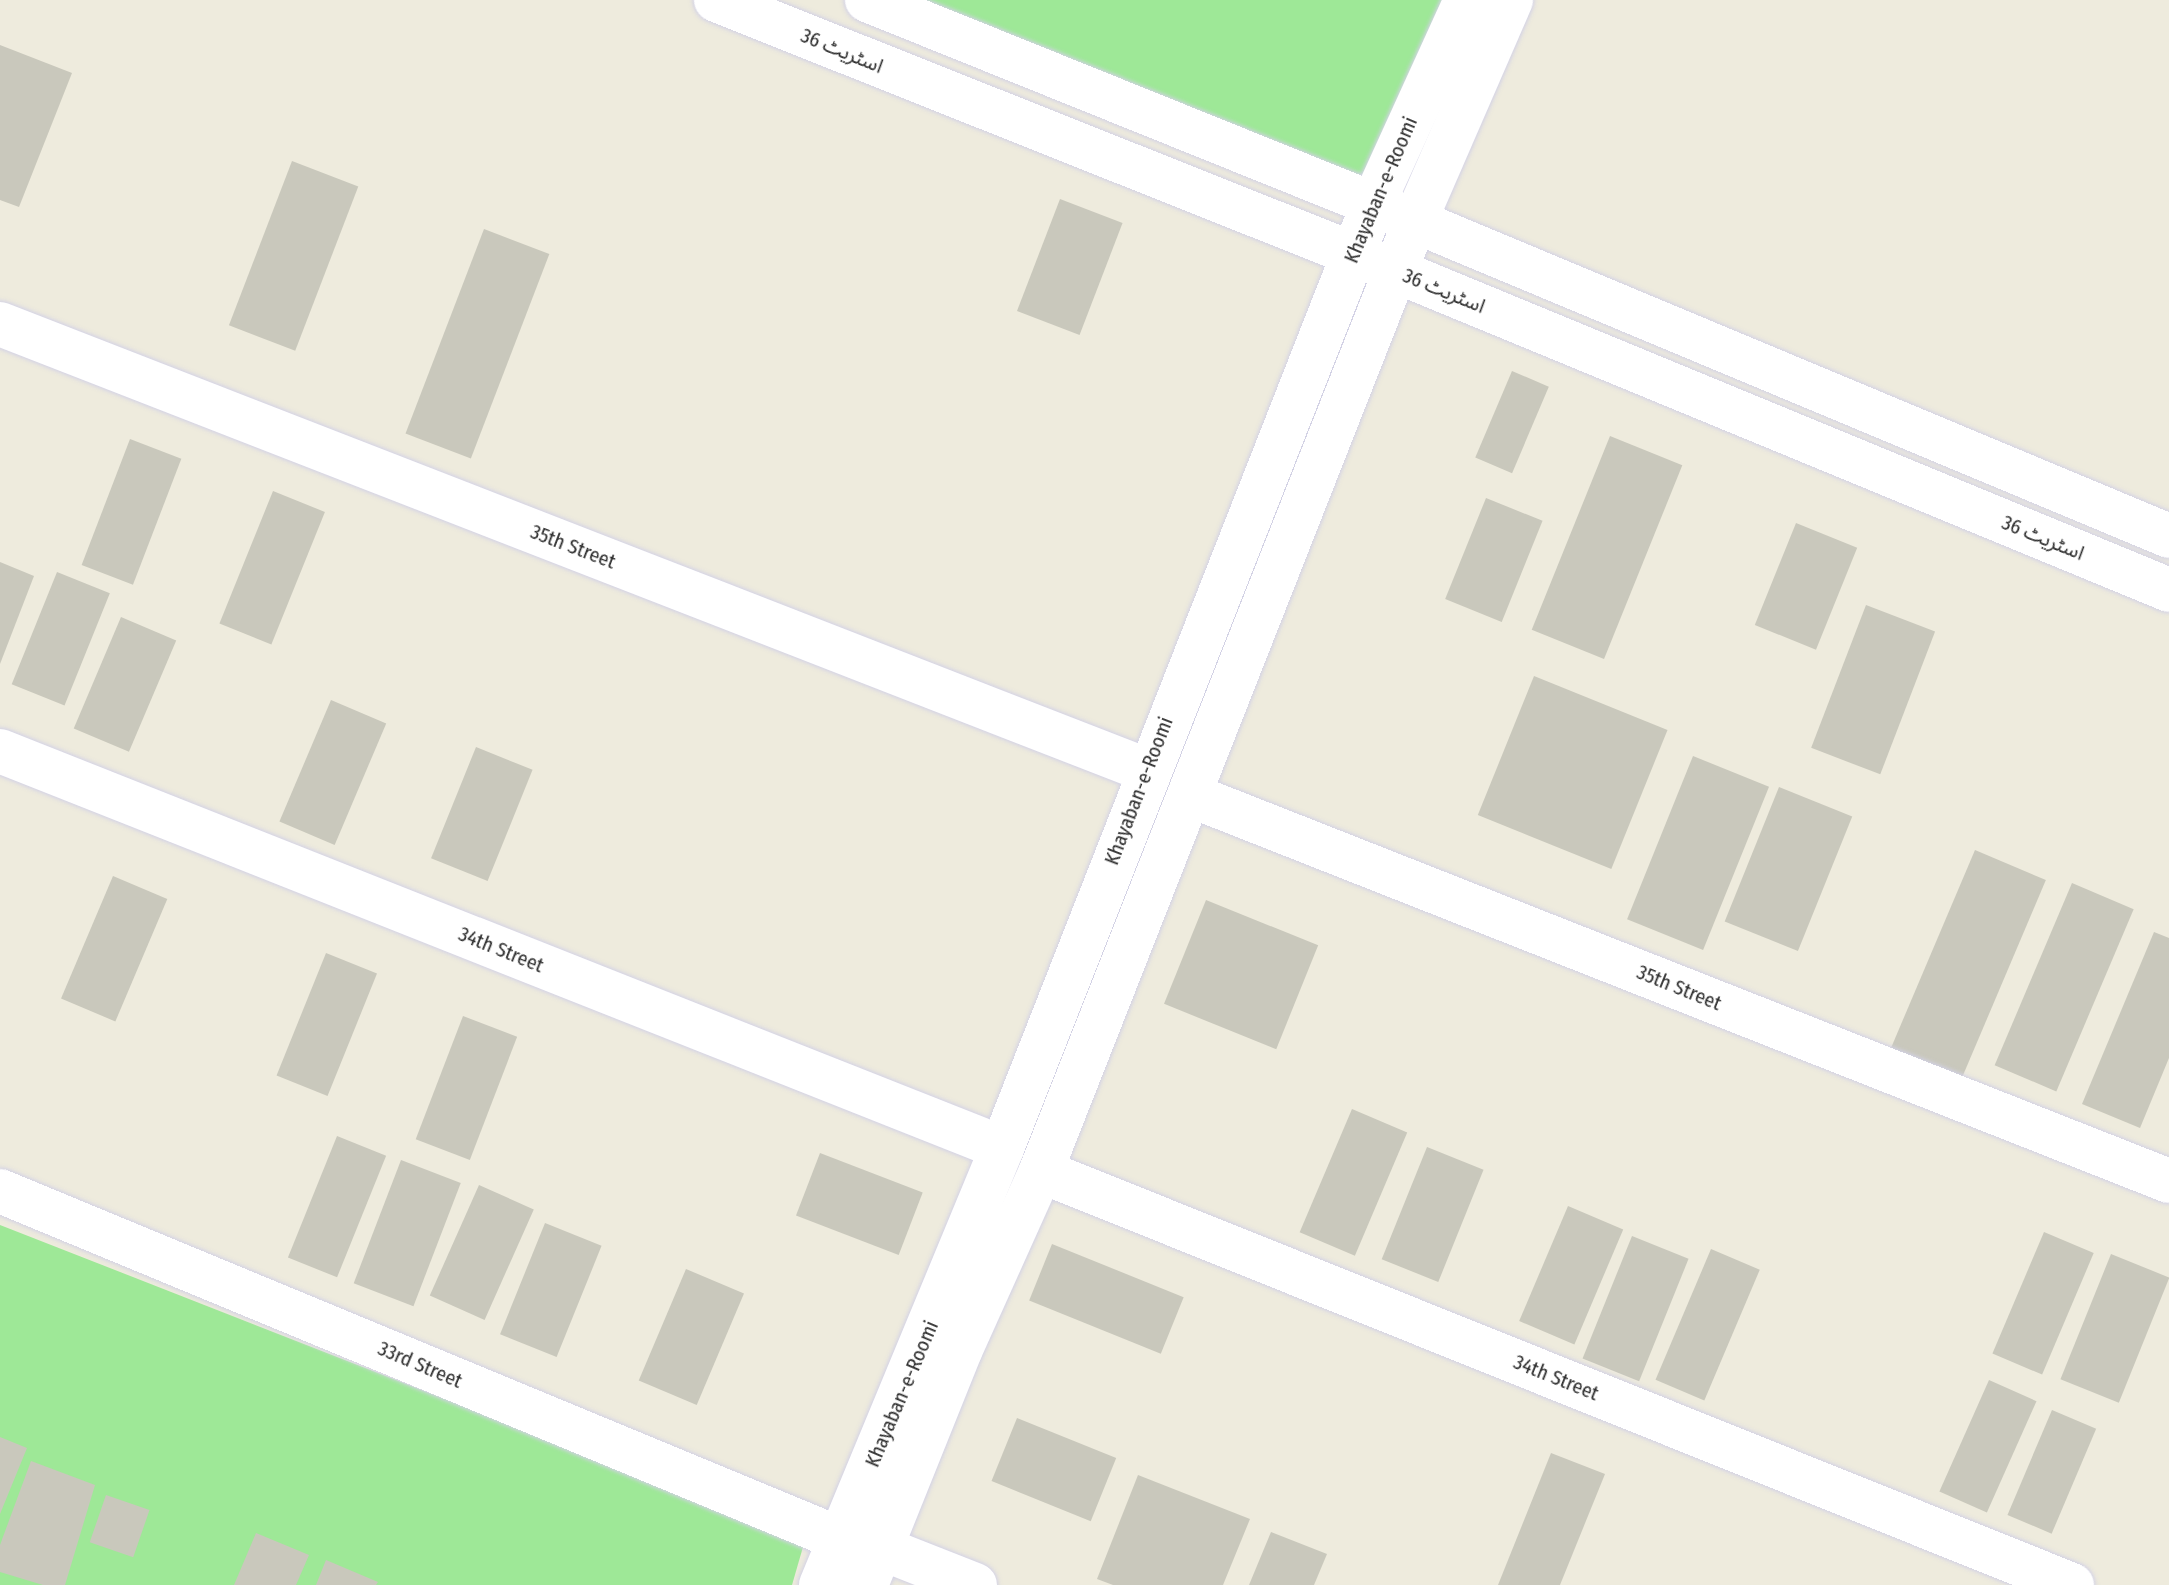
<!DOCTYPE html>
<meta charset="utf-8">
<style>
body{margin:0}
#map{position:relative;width:2169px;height:1585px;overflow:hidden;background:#eeebdd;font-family:"Fira Sans Condensed","Noto Sans Arabic",sans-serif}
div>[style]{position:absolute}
.green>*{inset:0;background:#9ee897}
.building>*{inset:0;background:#c9c8bc;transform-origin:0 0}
.roads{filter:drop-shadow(0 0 2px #d3d2e5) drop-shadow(0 0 2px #d3d2e5)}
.minor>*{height:44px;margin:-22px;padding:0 22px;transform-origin:22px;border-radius:22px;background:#fff}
span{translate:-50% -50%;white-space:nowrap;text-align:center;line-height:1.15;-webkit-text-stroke:6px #fff;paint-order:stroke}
.street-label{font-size:20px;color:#2c2c2c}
</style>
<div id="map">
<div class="green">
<div style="clip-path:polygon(919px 0,1442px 0,1362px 181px)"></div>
<div style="clip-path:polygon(0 1225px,805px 1540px,792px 1585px,0 1585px)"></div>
</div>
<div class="building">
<div style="clip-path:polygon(0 45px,72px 73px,19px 207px,0 200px)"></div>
<div style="left:292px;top:161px;width:71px;height:176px;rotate:21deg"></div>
<div style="left:1060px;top:199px;width:67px;height:120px;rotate:21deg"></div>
<div style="left:484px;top:229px;width:70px;height:219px;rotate:21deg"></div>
<div style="left:1512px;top:371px;width:40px;height:94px;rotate:23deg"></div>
<div style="left:1610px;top:436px;width:78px;height:209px;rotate:22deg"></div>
<div style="left:130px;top:439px;width:55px;height:135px;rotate:21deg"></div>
<div style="left:273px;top:491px;width:56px;height:143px;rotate:22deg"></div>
<div style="left:1486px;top:498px;width:61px;height:109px;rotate:22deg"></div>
<div style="left:1796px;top:523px;width:66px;height:110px;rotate:22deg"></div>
<div style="clip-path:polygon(0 562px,34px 576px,0 664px)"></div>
<div style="left:57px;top:572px;width:57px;height:121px;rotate:22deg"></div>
<div style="left:1866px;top:605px;width:74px;height:153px;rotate:21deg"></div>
<div style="left:121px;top:617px;width:60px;height:121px;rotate:23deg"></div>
<div style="left:1534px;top:676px;width:144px;height:150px;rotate:22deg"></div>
<div style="left:331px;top:700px;width:60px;height:132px;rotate:23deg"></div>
<div style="left:476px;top:747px;width:61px;height:120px;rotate:22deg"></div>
<div style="left:1693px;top:756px;width:82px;height:176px;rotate:22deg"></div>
<div style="left:1779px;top:787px;width:79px;height:145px;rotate:22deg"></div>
<div style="left:1975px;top:850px;width:77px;height:221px;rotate:23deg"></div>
<div style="left:113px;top:876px;width:59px;height:133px;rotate:23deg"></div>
<div style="left:2072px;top:883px;width:67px;height:198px;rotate:23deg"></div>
<div style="left:1206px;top:900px;width:121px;height:112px;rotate:22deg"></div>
<div style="clip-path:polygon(2154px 932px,2169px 938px,2169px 1058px,2140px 1128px,2082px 1104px)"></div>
<div style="left:326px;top:953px;width:55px;height:132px;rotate:22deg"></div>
<div style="left:463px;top:1016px;width:58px;height:132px;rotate:21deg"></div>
<div style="left:1352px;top:1109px;width:60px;height:134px;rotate:23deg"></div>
<div style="left:337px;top:1136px;width:53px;height:131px;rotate:22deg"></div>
<div style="left:1427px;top:1147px;width:61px;height:121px;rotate:22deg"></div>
<div style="left:820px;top:1153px;width:110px;height:67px;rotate:21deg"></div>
<div style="left:401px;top:1160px;width:64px;height:132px;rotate:21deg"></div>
<div style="left:479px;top:1185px;width:60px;height:121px;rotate:24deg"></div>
<div style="left:1568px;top:1206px;width:60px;height:125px;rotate:23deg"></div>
<div style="left:545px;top:1223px;width:61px;height:120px;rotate:22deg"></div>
<div style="left:2044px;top:1232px;width:54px;height:132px;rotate:23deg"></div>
<div style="left:1632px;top:1236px;width:61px;height:132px;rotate:22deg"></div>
<div style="left:1052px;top:1244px;width:142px;height:61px;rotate:22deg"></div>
<div style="left:1711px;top:1249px;width:53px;height:142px;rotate:23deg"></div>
<div style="left:2111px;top:1254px;width:63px;height:135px;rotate:22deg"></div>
<div style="left:686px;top:1269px;width:63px;height:121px;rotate:23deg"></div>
<div style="left:1989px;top:1380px;width:52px;height:122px;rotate:24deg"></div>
<div style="left:2052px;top:1410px;width:48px;height:114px;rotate:23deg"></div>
<div style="left:1017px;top:1418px;width:107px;height:68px;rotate:22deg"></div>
<div style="clip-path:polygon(0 1437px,27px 1448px,0 1514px)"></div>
<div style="clip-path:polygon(1551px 1453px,1605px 1474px,1560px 1585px,1498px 1585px)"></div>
<div style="clip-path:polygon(31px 1461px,95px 1485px,65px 1585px,43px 1585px,0 1572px,0 1545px)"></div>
<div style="clip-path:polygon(1138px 1475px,1250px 1519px,1223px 1585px,1113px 1585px,1097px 1579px)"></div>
<div style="left:106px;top:1495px;width:46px;height:50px;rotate:19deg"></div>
<div style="clip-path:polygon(1271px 1532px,1327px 1554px,1314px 1585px,1249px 1585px)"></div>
<div style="clip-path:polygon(256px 1533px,309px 1555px,296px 1585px,234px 1585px)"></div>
<div style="clip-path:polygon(326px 1560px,378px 1582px,376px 1585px,316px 1585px)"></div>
</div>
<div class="roads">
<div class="minor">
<div style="left:716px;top:0;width:732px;rotate:21.73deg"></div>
<div style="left:1396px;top:271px;width:836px;rotate:22.42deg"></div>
<div style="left:867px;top:0;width:591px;rotate:21.96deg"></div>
<div style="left:1415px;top:221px;width:817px;rotate:22.67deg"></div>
<div style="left:0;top:324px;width:1230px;rotate:21.26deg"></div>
<div style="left:0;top:751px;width:1078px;rotate:21.61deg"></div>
<div style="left:1190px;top:795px;width:1052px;rotate:21.52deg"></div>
<div style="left:1041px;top:1171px;width:1111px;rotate:21.88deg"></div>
<div style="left:0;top:1191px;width:909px;rotate:22.5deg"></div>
<div style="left:881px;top:1548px;width:101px;rotate:21.5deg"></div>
<div style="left:821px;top:1585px;width:473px;rotate:-67.5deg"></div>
<div style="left:1002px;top:1148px;width:1014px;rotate:-68.54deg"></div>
<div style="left:1373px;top:204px;width:224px;rotate:-65.5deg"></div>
<div style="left:866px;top:1585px;width:254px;rotate:-68.1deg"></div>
<div style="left:961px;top:1349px;width:195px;rotate:-65.8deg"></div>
<div style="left:1041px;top:1171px;width:1021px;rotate:-68.51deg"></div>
<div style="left:1415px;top:221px;width:241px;rotate:-66.5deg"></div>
</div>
</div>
<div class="street-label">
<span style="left:842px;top:51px;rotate:22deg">اسٹریٹ 36</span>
<span style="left:1381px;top:190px;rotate:-67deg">Khayaban-e-Roomi</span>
<span style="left:1444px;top:291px;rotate:22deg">اسٹریٹ 36</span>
<span style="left:2043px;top:538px;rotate:22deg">اسٹریٹ 36</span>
<span style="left:573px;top:547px;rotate:21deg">35th Street</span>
<span style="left:1139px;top:791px;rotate:-69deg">Khayaban-e-Roomi</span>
<span style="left:501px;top:950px;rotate:22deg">34th Street</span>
<span style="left:1679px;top:988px;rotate:22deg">35th Street</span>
<span style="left:420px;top:1365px;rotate:23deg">33rd Street</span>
<span style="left:1556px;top:1378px;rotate:22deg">34th Street</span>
<span style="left:902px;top:1394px;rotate:-67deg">Khayaban-e-Roomi</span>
</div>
</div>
